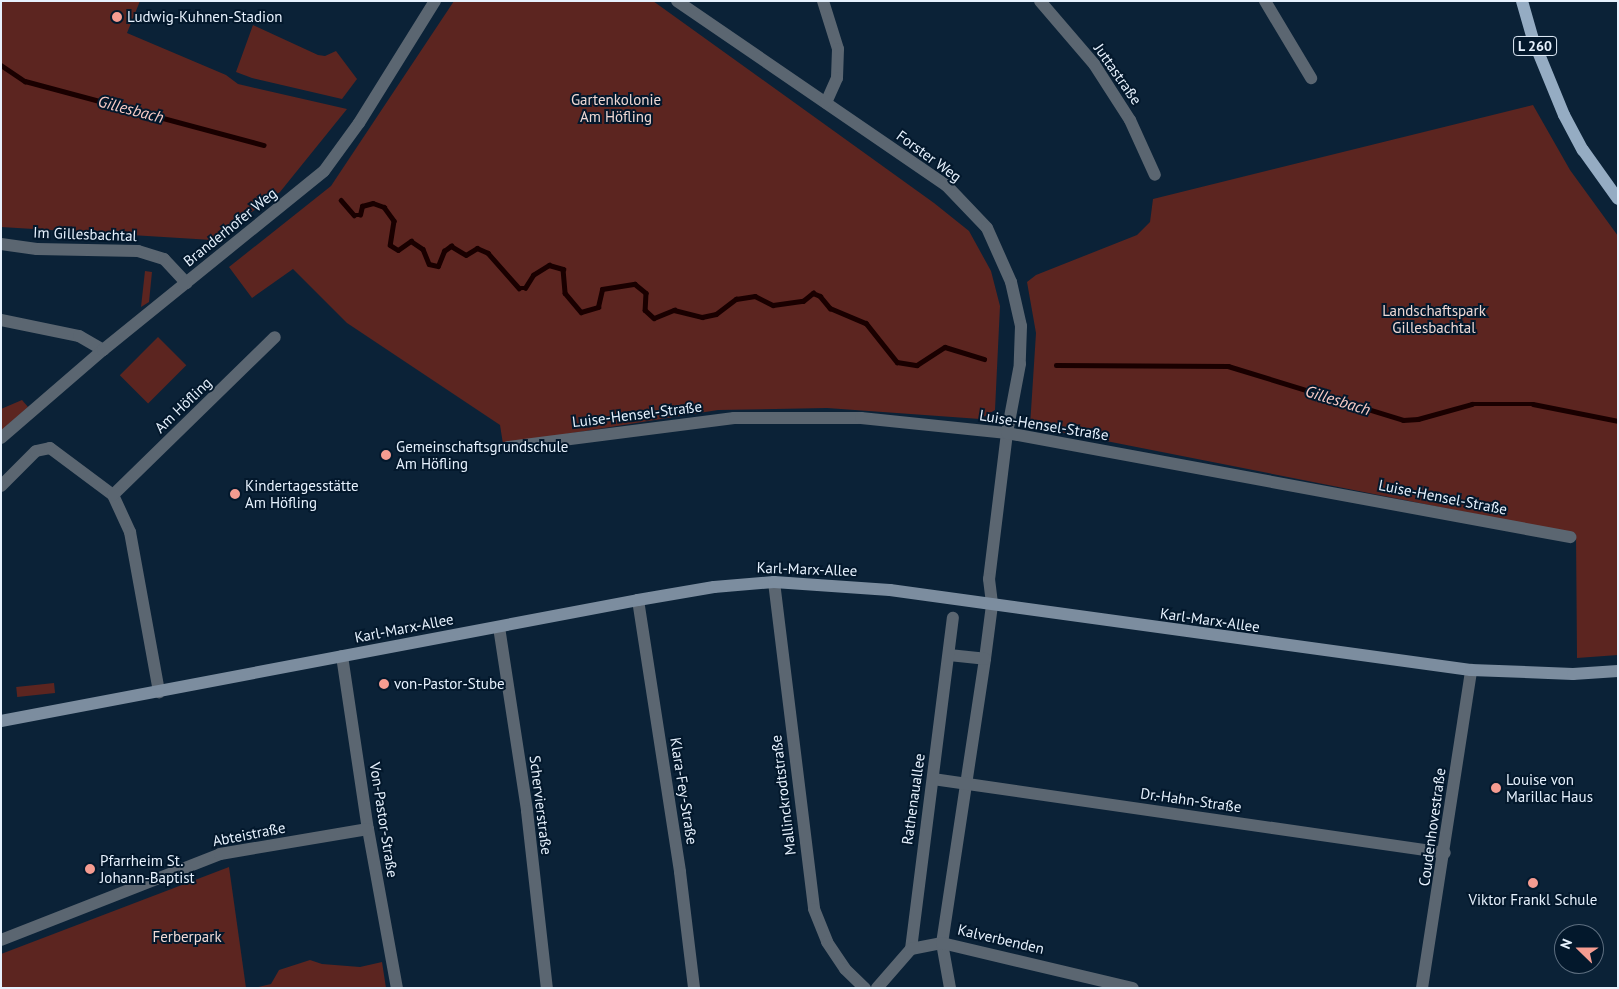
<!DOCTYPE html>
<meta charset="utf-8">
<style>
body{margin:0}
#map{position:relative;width:1619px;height:989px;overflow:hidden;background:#0b2237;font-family:"PT Sans",sans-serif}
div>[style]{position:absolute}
.green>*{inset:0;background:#5c2520;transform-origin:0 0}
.stream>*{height:4.5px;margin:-2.25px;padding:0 2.25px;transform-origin:2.25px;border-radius:2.25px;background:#190000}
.street>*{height:12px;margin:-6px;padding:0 6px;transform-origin:6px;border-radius:6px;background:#5b6671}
.secondary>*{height:12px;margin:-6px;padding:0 6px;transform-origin:6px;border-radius:6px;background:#7c8d9f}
.primary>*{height:12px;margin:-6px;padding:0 6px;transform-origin:6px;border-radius:6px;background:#95acc3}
.dots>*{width:14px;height:14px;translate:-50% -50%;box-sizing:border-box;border:2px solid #03182c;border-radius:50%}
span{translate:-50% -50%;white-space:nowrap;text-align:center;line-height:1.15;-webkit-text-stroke:4px #03182c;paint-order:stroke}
.shield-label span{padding:1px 4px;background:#03182c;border:1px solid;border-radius:4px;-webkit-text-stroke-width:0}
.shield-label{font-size:14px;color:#e6f1fd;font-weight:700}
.poi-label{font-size:15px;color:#e6f1fd}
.left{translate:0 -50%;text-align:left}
.street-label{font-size:15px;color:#e6f1fd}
.park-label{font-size:15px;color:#efd8d4}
.water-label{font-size:16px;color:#fbcdc7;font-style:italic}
.frame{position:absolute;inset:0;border:2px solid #e6f1fd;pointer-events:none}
.north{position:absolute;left:1554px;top:924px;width:50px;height:50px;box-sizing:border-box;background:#03182c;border:1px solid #5e6f80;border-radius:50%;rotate:292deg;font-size:14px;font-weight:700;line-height:20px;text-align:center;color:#e6f1fd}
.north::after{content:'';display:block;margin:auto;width:18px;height:22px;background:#f59c91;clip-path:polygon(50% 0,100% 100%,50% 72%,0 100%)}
</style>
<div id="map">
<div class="green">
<div style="clip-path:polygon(1px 1px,140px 1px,127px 33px,226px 75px,238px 84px,347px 109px,280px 192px,212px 240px,1px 227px)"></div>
<div style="clip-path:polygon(454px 1px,653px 1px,934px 203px,969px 231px,991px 271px,1000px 306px,995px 410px,980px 419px,827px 408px,718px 410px,503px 444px,500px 425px,347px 323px,293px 269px,252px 298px,229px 267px,331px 186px)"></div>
<div style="clip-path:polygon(253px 25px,318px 55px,325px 56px,336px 51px,357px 79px,342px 99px,252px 78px,236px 72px)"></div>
<div style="clip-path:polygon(1533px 105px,1570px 170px,1618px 236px,1618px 655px,1577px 658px,1576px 534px,1030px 426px,1036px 333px,1027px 282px,1036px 275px,1137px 235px,1150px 222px,1153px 199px)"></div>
<div style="clip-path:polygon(145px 271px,152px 272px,149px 302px,141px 307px)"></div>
<div style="left:158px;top:337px;width:40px;height:54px;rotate:45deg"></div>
<div style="clip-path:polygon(22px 400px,28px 407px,1px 431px,1px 409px)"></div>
<div style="left:54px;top:683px;width:10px;height:38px;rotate:84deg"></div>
<div style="clip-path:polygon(229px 867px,246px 988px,1px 988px,1px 954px)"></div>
<div style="clip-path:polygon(310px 960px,322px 964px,360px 967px,382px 962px,386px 988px,254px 988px,271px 984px,279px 970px)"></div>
</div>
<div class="stream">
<div style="left:1px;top:65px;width:29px;rotate:34deg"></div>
<div style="left:25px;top:81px;width:247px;rotate:15deg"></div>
<div style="left:341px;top:200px;width:20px;rotate:49deg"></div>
<div style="left:354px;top:215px;width:6px"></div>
<div style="left:360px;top:215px;width:9px;rotate:-77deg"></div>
<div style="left:362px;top:206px;width:11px;rotate:-15deg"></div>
<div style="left:373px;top:203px;width:12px;rotate:20deg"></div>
<div style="left:384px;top:207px;width:17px;rotate:54deg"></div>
<div style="left:394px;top:221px;width:24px;rotate:99deg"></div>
<div style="left:390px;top:245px;width:9px;rotate:32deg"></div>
<div style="left:398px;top:250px;width:16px;rotate:-35deg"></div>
<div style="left:411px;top:241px;width:14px;rotate:34deg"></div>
<div style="left:423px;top:249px;width:16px;rotate:68deg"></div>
<div style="left:429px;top:264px;width:9px;rotate:13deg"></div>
<div style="left:438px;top:266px;width:16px;rotate:-68deg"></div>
<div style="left:444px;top:251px;width:9px;rotate:-36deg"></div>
<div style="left:451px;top:246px;width:17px;rotate:31deg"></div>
<div style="left:466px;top:255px;width:13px;rotate:-32deg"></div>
<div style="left:477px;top:248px;width:12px;rotate:24deg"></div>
<div style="left:488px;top:253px;width:47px;rotate:48.5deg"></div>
<div style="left:519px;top:288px;width:6px"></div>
<div style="left:525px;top:288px;width:15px;rotate:-58deg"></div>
<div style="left:533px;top:275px;width:19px;rotate:-32deg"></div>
<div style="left:549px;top:265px;width:15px;rotate:16deg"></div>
<div style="left:563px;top:269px;width:24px;rotate:85deg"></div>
<div style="left:565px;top:293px;width:25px;rotate:50deg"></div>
<div style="left:581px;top:312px;width:18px;rotate:-16deg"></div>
<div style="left:598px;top:307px;width:18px;rotate:-77deg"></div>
<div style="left:602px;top:289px;width:33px;rotate:-9deg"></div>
<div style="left:635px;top:284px;width:14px;rotate:39deg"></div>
<div style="left:646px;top:293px;width:17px;rotate:93deg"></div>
<div style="left:645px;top:310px;width:12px;rotate:42deg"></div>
<div style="left:654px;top:318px;width:22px;rotate:-22deg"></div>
<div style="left:674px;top:310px;width:29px;rotate:14deg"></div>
<div style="left:702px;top:317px;width:14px;rotate:-12deg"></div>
<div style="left:716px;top:314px;width:25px;rotate:-37deg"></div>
<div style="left:736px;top:299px;width:19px;rotate:-9deg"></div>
<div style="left:755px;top:296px;width:20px;rotate:27deg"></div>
<div style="left:773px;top:305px;width:30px;rotate:-8deg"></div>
<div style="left:803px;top:301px;width:13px;rotate:-39deg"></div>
<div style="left:813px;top:293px;width:8px;rotate:23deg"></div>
<div style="left:820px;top:296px;width:16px;rotate:50deg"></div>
<div style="left:830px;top:308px;width:39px;rotate:23deg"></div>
<div style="left:866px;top:323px;width:50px;rotate:51.5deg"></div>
<div style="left:897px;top:362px;width:20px;rotate:9deg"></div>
<div style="left:917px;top:365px;width:33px;rotate:-33deg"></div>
<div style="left:945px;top:347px;width:41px;rotate:17.1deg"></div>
<div style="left:1056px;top:365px;width:172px;rotate:0.3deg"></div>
<div style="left:1228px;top:366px;width:183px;rotate:17.1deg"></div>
<div style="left:1403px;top:420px;width:15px;rotate:-4deg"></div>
<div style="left:1418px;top:419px;width:56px;rotate:-15.5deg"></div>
<div style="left:1472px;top:404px;width:61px"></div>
<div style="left:1533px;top:404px;width:87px;rotate:11.3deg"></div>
</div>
<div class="street">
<div style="left:677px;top:1px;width:326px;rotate:34.4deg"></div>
<div style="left:946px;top:185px;width:59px;rotate:46.4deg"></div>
<div style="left:987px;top:228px;width:59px;rotate:66deg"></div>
<div style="left:1011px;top:282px;width:45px;rotate:77.2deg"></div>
<div style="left:1021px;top:326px;width:38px;rotate:92deg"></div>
<div style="left:1020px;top:364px;width:70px;rotate:100.7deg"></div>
<div style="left:1007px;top:433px;width:147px;rotate:97deg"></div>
<div style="left:989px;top:579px;width:26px;rotate:83deg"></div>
<div style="left:992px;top:605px;width:54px;rotate:97.4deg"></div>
<div style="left:985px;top:659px;width:287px;rotate:98.6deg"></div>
<div style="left:942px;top:943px;width:46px;rotate:79.9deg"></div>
<div style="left:823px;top:1px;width:50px;rotate:72.6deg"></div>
<div style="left:838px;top:49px;width:29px;rotate:92deg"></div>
<div style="left:837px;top:78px;width:27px;rotate:114deg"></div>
<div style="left:1040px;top:1px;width:83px;rotate:49.4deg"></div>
<div style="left:1094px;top:64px;width:67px;rotate:57.3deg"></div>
<div style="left:1130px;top:120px;width:60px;rotate:65.6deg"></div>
<div style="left:1265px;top:1px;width:90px;rotate:59.1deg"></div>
<div style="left:1px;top:244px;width:36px;rotate:8deg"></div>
<div style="left:37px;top:249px;width:101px;rotate:1.1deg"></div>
<div style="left:138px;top:251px;width:27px;rotate:17deg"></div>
<div style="left:164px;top:259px;width:33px;rotate:47deg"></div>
<div style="left:1px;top:320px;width:80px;rotate:11.6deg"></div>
<div style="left:79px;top:336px;width:28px;rotate:30deg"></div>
<div style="left:1px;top:438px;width:135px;rotate:-40.8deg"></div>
<div style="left:103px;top:350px;width:284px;rotate:-39deg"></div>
<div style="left:324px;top:171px;width:59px;rotate:-53.9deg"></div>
<div style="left:359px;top:123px;width:144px;rotate:-58.1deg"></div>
<div style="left:508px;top:447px;width:228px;rotate:-7.3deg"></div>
<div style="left:734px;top:418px;width:127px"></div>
<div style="left:861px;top:418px;width:147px;rotate:5.9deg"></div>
<div style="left:1007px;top:433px;width:573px;rotate:10.47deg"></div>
<div style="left:1px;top:486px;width:49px;rotate:-45deg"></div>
<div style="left:36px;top:451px;width:14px;rotate:-12deg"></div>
<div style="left:50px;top:448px;width:79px;rotate:36.7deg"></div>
<div style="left:113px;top:495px;width:41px;rotate:65.3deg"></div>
<div style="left:130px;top:532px;width:163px;rotate:79.7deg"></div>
<div style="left:113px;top:495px;width:226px;rotate:-44.3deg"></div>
<div style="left:774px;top:582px;width:329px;rotate:83deg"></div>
<div style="left:814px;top:909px;width:35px;rotate:68deg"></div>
<div style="left:827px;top:942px;width:32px;rotate:56deg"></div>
<div style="left:845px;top:969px;width:28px;rotate:44deg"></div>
<div style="left:638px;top:600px;width:275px;rotate:81.2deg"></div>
<div style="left:680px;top:872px;width:117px;rotate:83.1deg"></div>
<div style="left:499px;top:627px;width:186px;rotate:81.3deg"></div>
<div style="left:527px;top:811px;width:178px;rotate:83.6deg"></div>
<div style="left:949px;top:655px;width:36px;rotate:6deg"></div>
<div style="left:342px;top:656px;width:175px;rotate:81.5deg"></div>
<div style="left:368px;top:829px;width:162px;rotate:79.7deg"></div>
<div style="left:933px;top:779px;width:517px;rotate:8.22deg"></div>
<div style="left:1px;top:940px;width:235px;rotate:-21.4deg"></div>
<div style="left:220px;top:854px;width:150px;rotate:-9.6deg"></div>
<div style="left:911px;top:949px;width:334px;rotate:-82.8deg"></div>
<div style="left:877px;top:988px;width:52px;rotate:-48.9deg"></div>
<div style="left:911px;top:949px;width:32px;rotate:-11deg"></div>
<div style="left:942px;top:943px;width:196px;rotate:13.3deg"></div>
<div style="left:1422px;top:988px;width:322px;rotate:-81.2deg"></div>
</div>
<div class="secondary">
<div style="left:1px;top:721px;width:648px;rotate:-10.76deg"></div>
<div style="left:638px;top:600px;width:77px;rotate:-9.7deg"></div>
<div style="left:714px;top:587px;width:60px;rotate:-4.8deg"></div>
<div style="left:774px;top:582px;width:116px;rotate:3.9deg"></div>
<div style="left:890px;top:590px;width:586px;rotate:7.84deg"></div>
<div style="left:1471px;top:670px;width:102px;rotate:2.2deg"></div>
<div style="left:1573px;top:674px;width:45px;rotate:-3.8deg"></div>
</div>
<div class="primary">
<div style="left:1522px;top:1px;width:37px;rotate:74deg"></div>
<div style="left:1532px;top:37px;width:84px;rotate:67.7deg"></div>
<div style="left:1564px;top:115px;width:40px;rotate:62deg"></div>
<div style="left:1583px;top:150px;width:60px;rotate:54.5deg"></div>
</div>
<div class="dots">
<div style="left:117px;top:17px;background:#f59c91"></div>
<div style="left:386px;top:455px;background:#f59c91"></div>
<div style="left:235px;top:494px;background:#f59c91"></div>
<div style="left:384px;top:684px;background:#f59c91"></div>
<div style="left:1496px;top:788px;background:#f59c91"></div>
<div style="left:90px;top:869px;background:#f59c91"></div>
<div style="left:1533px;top:883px;background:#f59c91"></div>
</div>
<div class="shield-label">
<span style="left:1535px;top:46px">L 260</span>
</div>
<div class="poi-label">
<span class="left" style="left:127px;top:17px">Ludwig-Kuhnen-Stadion</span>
<span class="left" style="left:396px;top:455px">Gemeinschaftsgrundschule<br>Am Höfling</span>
<span class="left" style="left:245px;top:494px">Kindertagesstätte<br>Am Höfling</span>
<span class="left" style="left:394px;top:684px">von-Pastor-Stube</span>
<span class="left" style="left:1506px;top:788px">Louise von<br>Marillac Haus</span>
<span class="left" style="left:100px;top:869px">Pfarrheim St.<br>Johann-Baptist</span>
<span style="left:1533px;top:900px">Viktor Frankl Schule</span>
</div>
<div class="street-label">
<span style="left:1118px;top:74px;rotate:55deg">Juttastraße</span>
<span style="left:929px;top:156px;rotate:36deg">Forster Weg</span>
<span style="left:230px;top:227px;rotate:-39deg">Branderhofer Weg</span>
<span style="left:85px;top:234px;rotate:2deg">Im Gillesbachtal</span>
<span style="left:183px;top:405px;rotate:-44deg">Am Höfling</span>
<span style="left:637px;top:414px;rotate:-7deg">Luise-Hensel-Straße</span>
<span style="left:1044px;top:425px;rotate:9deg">Luise-Hensel-Straße</span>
<span style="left:1443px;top:497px;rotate:11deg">Luise-Hensel-Straße</span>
<span style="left:807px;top:569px;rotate:2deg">Karl-Marx-Allee</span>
<span style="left:1210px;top:620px;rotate:8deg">Karl-Marx-Allee</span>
<span style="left:404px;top:628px;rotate:-11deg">Karl-Marx-Allee</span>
<span style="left:684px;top:791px;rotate:81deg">Klara-Fey-Straße</span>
<span style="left:783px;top:795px;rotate:-97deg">Mallinckrodtstraße</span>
<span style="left:913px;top:799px;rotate:-82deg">Rathenauallee</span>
<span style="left:1191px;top:800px;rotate:8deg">Dr.-Hahn-Straße</span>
<span style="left:541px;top:805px;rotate:83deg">Schervierstraße</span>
<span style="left:384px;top:820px;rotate:81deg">Von-Pastor-Straße</span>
<span style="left:1432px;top:827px;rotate:-82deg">Coudenhovestraße</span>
<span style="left:249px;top:834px;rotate:-11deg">Abteistraße</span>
<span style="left:1001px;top:939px;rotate:13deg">Kalverbenden</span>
</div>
<div class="park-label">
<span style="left:616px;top:108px">Gartenkolonie<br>Am Höfling</span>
<span style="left:1434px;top:319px">Landschaftspark<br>Gillesbachtal</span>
<span style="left:187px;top:937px">Ferberpark</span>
</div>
<div class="water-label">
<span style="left:131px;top:109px;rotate:15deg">Gillesbach</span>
<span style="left:1338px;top:400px;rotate:17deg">Gillesbach</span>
</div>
<div class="frame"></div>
<div class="north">N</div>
</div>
